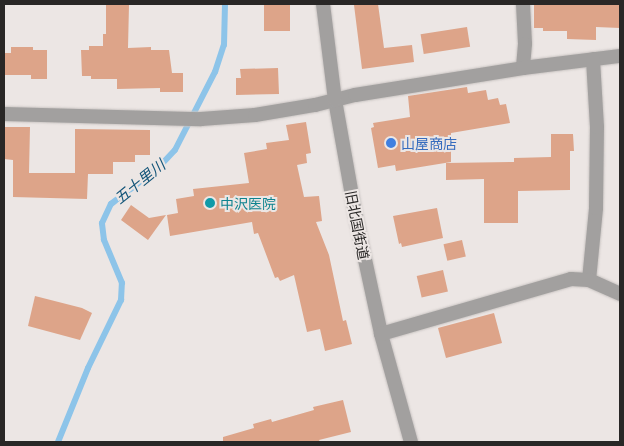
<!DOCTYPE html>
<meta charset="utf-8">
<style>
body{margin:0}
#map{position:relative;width:624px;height:446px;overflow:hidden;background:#ece6e4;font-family:Literata,"Noto Sans JP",serif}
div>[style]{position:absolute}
.stream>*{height:6px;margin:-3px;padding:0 3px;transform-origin:3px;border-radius:3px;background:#8dc4e9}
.building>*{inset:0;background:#dda489;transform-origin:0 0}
.roads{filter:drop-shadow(0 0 1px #c9c4c2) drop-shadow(0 0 1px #c9c4c2)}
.minor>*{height:14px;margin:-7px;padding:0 7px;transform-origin:7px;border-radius:7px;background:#a2a09f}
.tertiary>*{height:14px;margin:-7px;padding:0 7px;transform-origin:7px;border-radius:7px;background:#a2a09f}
.dots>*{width:14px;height:14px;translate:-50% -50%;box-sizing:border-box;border:2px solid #ece6e4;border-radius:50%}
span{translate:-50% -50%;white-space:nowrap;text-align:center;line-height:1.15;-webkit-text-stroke:4px #ece6e4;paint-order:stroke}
.shop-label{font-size:14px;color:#366cbe}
.left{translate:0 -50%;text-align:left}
.culture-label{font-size:14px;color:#0d838f}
.street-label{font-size:14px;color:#292726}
.water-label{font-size:15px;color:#125478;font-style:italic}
.frame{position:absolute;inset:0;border:5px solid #292726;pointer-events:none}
</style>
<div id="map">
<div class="stream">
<div style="left:58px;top:442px;width:80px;rotate:-67.9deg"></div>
<div style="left:88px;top:368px;width:76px;rotate:-64.1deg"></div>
<div style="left:121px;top:300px;width:17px;rotate:-87deg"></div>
<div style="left:122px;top:283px;width:47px;rotate:-112.7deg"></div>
<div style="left:104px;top:240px;width:17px;rotate:-97deg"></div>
<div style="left:102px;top:223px;width:21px;rotate:-65deg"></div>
<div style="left:111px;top:204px;width:61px;rotate:-37.6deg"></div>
<div style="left:159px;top:167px;width:23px;rotate:-47deg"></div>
<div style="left:175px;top:150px;width:88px;rotate:-62.9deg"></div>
<div style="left:215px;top:72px;width:28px;rotate:-72deg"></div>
<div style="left:224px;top:45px;width:41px;rotate:-88.6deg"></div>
</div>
<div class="building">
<div style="left:264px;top:4px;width:26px;height:27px"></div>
<div style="clip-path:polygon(378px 4px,384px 48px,412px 45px,414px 62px,362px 69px,354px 5px)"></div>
<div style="clip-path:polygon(534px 4px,620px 4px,620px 28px,596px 27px,596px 40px,567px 39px,567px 31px,543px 31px,543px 28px,534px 28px)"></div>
<div style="clip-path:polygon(106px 5px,129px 5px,128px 48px,151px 47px,151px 50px,169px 50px,172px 73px,183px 73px,183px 92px,160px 92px,160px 88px,117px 89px,117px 79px,91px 79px,91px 76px,82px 76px,81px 50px,89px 50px,89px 46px,103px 46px,103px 34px,106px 34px)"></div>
<div style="left:467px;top:27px;width:20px;height:47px;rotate:81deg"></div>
<div style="clip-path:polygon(11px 47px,33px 47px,33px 50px,47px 50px,47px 79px,31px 79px,31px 75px,4px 75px,4px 53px,11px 53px)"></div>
<div style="clip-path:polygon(278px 68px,279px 94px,236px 95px,236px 78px,241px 78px,240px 69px)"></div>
<div style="clip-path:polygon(467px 87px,468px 93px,486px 90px,488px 100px,498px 98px,500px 105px,506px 104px,510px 123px,451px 133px,451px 162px,396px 171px,395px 165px,378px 168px,371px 128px,374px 127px,373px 123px,410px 117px,408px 96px)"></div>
<div style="clip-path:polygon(306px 122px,311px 153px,306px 154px,307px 163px,297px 165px,304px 197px,319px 196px,322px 221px,316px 222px,329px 255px,343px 321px,346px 320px,352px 344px,325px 351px,320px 329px,307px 332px,294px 275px,280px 281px,278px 277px,275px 278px,258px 233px,254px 234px,252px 222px,170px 236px,167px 215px,178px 213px,176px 199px,194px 196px,193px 189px,249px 183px,244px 153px,267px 149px,266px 143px,289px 140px,286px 125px)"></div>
<div style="clip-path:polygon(4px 127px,30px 127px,29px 173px,75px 173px,75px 129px,150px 130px,150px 155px,135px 155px,135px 162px,113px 162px,113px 174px,88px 174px,87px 199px,13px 197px,13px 160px,4px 159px)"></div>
<div style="clip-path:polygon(551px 134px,573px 134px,574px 151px,570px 151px,570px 190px,518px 191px,518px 223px,484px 223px,484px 179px,446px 180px,446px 163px,514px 162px,514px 158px,551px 157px)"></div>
<div style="clip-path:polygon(131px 205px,149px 218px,166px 215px,148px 240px,121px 220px)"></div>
<div style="clip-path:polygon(437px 208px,443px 238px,402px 247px,401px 243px,399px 244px,393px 216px)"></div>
<div style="left:462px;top:240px;width:17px;height:19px;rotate:77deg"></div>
<div style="left:443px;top:270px;width:22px;height:27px;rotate:77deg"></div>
<div style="clip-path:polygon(35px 296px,82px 308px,92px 313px,80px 340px,28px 326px)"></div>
<div style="left:494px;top:313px;width:31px;height:58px;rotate:75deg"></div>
<div style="clip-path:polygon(343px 400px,351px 432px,319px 440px,320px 442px,223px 442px,223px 437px,254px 428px,253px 424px,271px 419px,272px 422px,314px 410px,313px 407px)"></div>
</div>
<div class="roads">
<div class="minor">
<div style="left:523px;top:4px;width:40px;rotate:87.1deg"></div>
<div style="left:525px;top:44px;width:24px;rotate:95deg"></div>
<div style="left:335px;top:100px;width:120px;rotate:79.9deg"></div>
<div style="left:356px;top:218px;width:119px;rotate:77.8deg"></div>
<div style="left:381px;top:334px;width:112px;rotate:74.5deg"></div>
<div style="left:4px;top:114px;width:197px;rotate:1.5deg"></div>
<div style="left:201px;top:119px;width:54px;rotate:-4.2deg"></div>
<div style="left:255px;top:115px;width:61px;rotate:-9.5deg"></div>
<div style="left:315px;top:105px;width:41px;rotate:-14deg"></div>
<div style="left:355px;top:95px;width:170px;rotate:-9.1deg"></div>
<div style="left:523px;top:68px;width:98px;rotate:-7.1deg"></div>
<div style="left:589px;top:280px;width:72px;rotate:-84.4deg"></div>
<div style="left:596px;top:208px;width:81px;rotate:-89.3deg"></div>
<div style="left:597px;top:127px;width:68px;rotate:-93.4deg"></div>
<div style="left:381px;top:334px;width:198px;rotate:-16.1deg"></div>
<div style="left:571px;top:279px;width:18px;rotate:3deg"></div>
<div style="left:589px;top:280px;width:34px;rotate:24deg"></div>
</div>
<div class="tertiary">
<div style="left:323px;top:4px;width:97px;rotate:82.9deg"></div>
</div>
</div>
<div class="dots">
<div style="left:391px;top:143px;background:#3f7fe0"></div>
<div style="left:210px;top:203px;background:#0f9aa8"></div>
</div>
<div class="shop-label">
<span class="left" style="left:401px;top:143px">山屋商店</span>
</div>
<div class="culture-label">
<span class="left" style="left:220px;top:203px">中沢医院</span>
</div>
<div class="street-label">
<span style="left:358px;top:225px;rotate:79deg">旧北国街道</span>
</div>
<div class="water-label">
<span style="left:139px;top:181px;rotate:-39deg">五十里川</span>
</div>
<div class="frame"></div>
</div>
